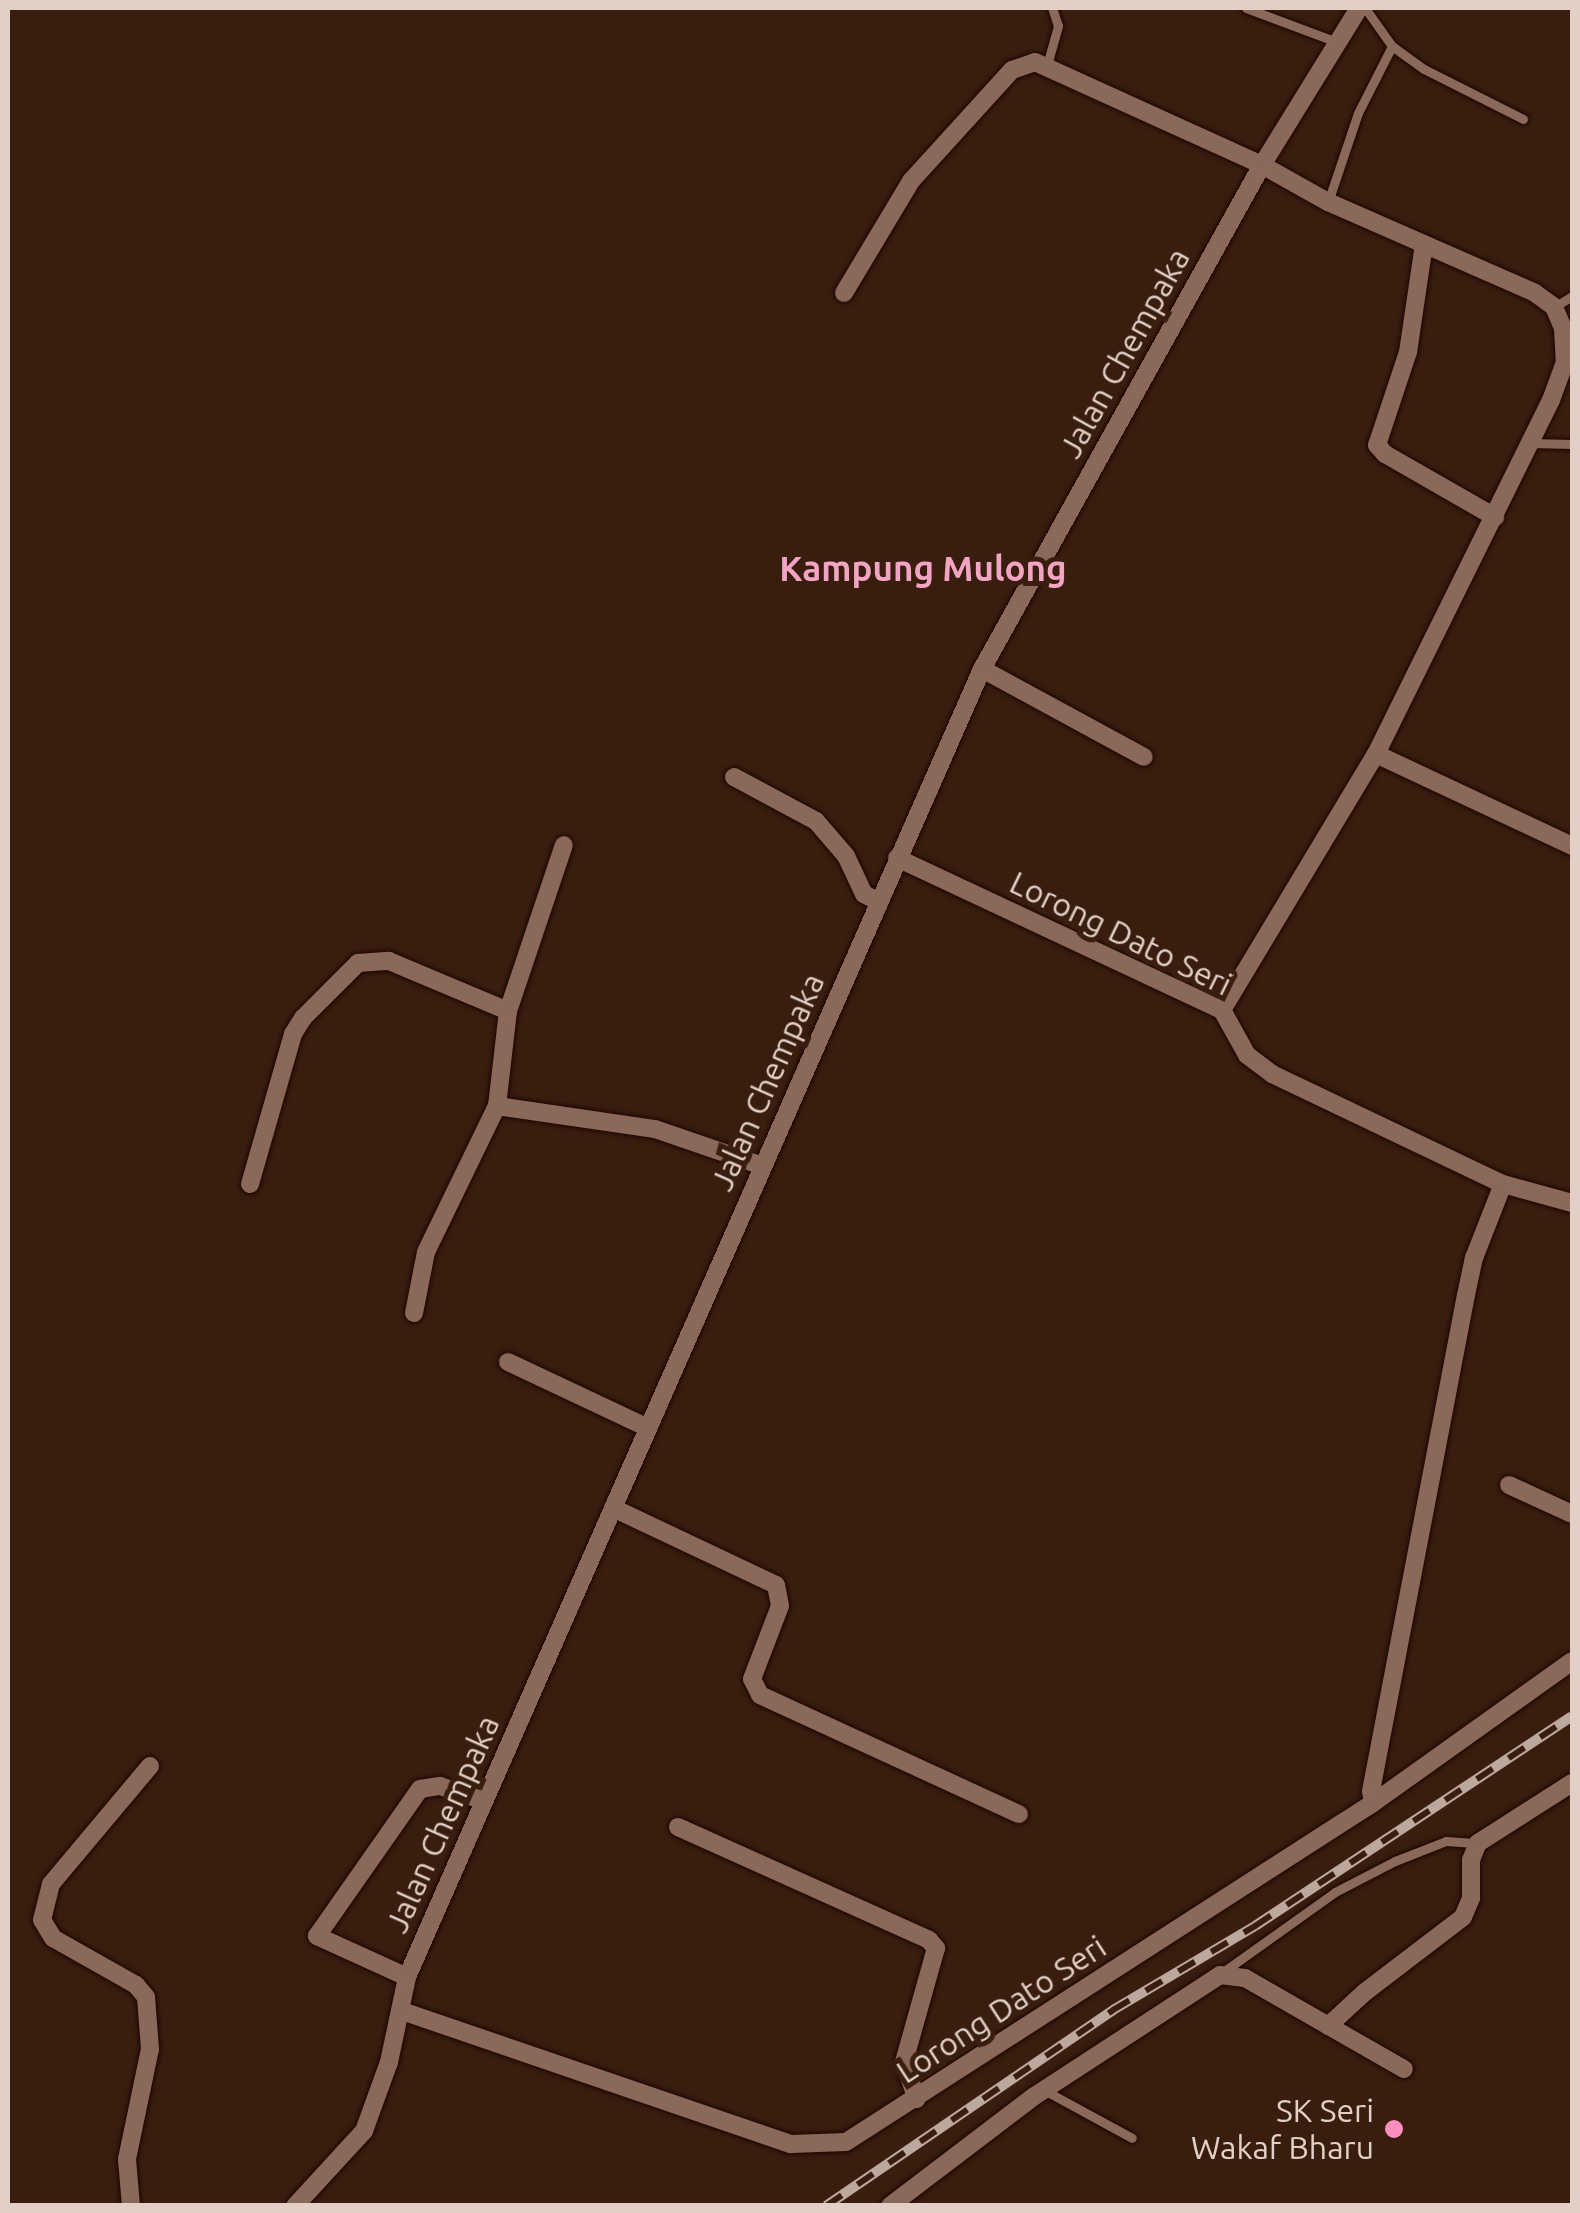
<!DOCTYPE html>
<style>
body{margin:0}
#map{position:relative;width:1580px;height:2213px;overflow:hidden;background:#391d0f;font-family:Ubuntu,sans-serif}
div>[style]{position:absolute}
.roads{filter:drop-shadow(0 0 2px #1f0600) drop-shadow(0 0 2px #1f0600)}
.lane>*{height:9px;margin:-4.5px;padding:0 4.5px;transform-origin:4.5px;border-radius:4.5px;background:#8b695a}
.street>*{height:18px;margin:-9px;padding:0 9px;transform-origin:9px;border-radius:9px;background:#8b695a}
.rail>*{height:10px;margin-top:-5px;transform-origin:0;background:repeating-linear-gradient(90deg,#391d0f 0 19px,#bda89e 0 38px);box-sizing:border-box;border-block:2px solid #bda89e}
.dots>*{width:28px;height:28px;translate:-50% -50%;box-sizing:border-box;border:5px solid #391d0f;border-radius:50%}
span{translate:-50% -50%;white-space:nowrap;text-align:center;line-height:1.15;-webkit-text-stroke:10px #391d0f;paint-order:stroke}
.street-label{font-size:32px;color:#e2cfc6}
.poi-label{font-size:32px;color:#e2cfc6}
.right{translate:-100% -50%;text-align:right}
.neighbourhood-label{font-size:35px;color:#f2a4c3;font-weight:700}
.frame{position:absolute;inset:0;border:10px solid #e2cfc6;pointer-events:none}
</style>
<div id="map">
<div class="roads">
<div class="lane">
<div style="left:1246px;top:8px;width:97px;rotate:20.5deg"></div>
<div style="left:1365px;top:8px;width:47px;rotate:54.6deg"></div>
<div style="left:1392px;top:46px;width:39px;rotate:36deg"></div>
<div style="left:1424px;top:69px;width:111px;rotate:26.8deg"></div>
<div style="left:1047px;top:65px;width:41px;rotate:-74.2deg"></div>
<div style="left:1058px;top:26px;width:19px;rotate:-108deg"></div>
<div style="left:1328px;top:202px;width:94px;rotate:-71.4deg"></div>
<div style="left:1358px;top:113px;width:75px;rotate:-63.1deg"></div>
<div style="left:1554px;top:307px;width:21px;rotate:-31deg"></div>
<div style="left:1530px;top:443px;width:42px;rotate:1.4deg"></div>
<div style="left:1223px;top:1972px;width:138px;rotate:-35.5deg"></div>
<div style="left:1335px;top:1892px;width:68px;rotate:-27.3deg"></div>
<div style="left:1395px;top:1861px;width:55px;rotate:-21.4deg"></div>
<div style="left:1446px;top:1841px;width:32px;rotate:4deg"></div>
<div style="left:1044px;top:2090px;width:100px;rotate:28.6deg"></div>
</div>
<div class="street">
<div style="left:1424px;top:244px;width:109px;rotate:98.4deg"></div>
<div style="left:1408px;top:352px;width:98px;rotate:108.4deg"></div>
<div style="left:1377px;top:445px;width:12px;rotate:48deg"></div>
<div style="left:1385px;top:454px;width:127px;rotate:29.8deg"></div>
<div style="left:844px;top:293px;width:131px;rotate:-59.1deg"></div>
<div style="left:911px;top:181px;width:150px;rotate:-47.7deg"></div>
<div style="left:1012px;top:70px;width:24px;rotate:-19deg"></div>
<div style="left:1035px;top:62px;width:249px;rotate:24.4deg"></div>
<div style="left:1262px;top:165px;width:76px;rotate:29.3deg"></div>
<div style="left:1328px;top:202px;width:226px;rotate:23.7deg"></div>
<div style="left:1535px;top:293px;width:24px;rotate:36deg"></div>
<div style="left:1554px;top:307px;width:23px;rotate:67deg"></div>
<div style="left:1563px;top:328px;width:34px;rotate:87deg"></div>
<div style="left:1565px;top:362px;width:40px;rotate:110.2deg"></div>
<div style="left:1551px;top:400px;width:395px;rotate:116.3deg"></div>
<div style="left:1376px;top:754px;width:217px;rotate:25.1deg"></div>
<div style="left:982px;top:669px;width:184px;rotate:28.5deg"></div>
<div style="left:734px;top:777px;width:93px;rotate:28.2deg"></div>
<div style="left:816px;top:821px;width:46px;rotate:49.4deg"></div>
<div style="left:846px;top:856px;width:42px;rotate:64.7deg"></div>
<div style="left:864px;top:894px;width:17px;rotate:28deg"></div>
<div style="left:897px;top:858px;width:359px;rotate:25.1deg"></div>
<div style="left:1222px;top:1010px;width:51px;rotate:60.9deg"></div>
<div style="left:1247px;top:1055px;width:31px;rotate:37deg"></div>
<div style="left:1272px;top:1074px;width:256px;rotate:25.5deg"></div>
<div style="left:1503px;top:1184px;width:72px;rotate:15.4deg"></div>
<div style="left:1222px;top:1010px;width:299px;rotate:-59deg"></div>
<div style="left:497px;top:1106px;width:160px;rotate:8.3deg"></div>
<div style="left:655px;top:1129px;width:114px;rotate:18.9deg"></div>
<div style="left:250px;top:1184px;width:156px;rotate:-74deg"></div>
<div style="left:293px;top:1034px;width:19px;rotate:-58deg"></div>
<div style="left:303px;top:1018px;width:78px;rotate:-45deg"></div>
<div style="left:358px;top:963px;width:31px;rotate:-4deg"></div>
<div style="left:389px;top:961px;width:129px;rotate:22.8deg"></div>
<div style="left:414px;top:1313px;width:62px;rotate:-78.9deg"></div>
<div style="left:426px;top:1252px;width:162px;rotate:-64.1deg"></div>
<div style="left:497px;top:1106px;width:96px;rotate:-83.4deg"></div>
<div style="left:508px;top:1011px;width:175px;rotate:-71.4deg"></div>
<div style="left:508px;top:1362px;width:155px;rotate:25.2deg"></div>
<div style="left:1509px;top:1485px;width:69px;rotate:24.7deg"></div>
<div style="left:613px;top:1508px;width:180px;rotate:25.3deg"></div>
<div style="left:776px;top:1585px;width:21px;rotate:79deg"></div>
<div style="left:780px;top:1606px;width:78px;rotate:111deg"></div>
<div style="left:752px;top:1679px;width:18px;rotate:63deg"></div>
<div style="left:760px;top:1695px;width:285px;rotate:24.7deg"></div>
<div style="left:1373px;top:1803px;width:12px;rotate:-99deg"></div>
<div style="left:1371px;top:1791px;width:505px;rotate:-79.16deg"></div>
<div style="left:1466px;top:1295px;width:38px;rotate:-78deg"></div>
<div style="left:1474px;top:1258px;width:79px;rotate:-68.6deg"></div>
<div style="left:678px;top:1827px;width:275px;rotate:24.2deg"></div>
<div style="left:929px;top:1940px;width:11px;rotate:49deg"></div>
<div style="left:936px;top:1948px;width:118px;rotate:105.7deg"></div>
<div style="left:904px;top:2062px;width:39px;rotate:71deg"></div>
<div style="left:407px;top:1977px;width:99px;rotate:-155.5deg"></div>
<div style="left:317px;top:1936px;width:179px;rotate:-55deg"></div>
<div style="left:420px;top:1789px;width:20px;rotate:-9deg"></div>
<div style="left:440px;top:1786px;width:47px;rotate:18.4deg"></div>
<div style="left:402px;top:2011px;width:411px;rotate:18.9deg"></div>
<div style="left:791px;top:2144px;width:55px;rotate:-2.1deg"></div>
<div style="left:846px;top:2142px;width:627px;rotate:-32.75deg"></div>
<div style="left:1373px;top:1803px;width:244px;rotate:-35.5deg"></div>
<div style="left:1328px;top:2026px;width:50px;rotate:-42.6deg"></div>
<div style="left:1365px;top:1992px;width:123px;rotate:-37.4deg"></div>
<div style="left:1463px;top:1917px;width:21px;rotate:-67deg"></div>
<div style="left:1471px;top:1898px;width:38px;rotate:-90deg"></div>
<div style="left:1471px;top:1860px;width:18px;rotate:-68deg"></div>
<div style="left:1478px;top:1843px;width:112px;rotate:-32.6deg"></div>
<div style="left:131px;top:2206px;width:47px;rotate:-94.9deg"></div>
<div style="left:127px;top:2159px;width:112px;rotate:-78.2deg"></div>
<div style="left:150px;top:2049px;width:52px;rotate:-94.4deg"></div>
<div style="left:146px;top:1997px;width:16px;rotate:-130deg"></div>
<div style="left:136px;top:1985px;width:95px;rotate:-150.5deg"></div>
<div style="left:53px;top:1938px;width:21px;rotate:-121deg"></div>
<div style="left:42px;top:1920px;width:37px;rotate:-76deg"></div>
<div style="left:51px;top:1884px;width:154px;rotate:-50deg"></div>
<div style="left:295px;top:2206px;width:102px;rotate:-47.4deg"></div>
<div style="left:364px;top:2131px;width:73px;rotate:-70.1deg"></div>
<div style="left:389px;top:2062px;width:87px;rotate:-78deg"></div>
<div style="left:407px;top:1977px;width:1429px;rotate:-66.27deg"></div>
<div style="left:982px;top:669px;width:577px;rotate:-60.95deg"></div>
<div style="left:1262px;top:165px;width:185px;rotate:-58.3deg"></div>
<div style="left:890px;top:2206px;width:180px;rotate:-37.3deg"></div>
<div style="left:1033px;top:2097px;width:223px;rotate:-33.1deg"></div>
<div style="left:1220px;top:1975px;width:25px;rotate:7deg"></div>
<div style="left:1245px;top:1978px;width:183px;rotate:29.8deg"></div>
</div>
</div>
<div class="rail">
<div style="left:826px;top:2206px;width:348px;rotate:-34.3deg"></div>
<div style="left:1113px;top:2010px;width:165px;rotate:-30.6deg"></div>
<div style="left:1255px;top:1926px;width:380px;rotate:-33.5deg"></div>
</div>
<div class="dots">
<div style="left:1394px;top:2129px;background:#fd8ebe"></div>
</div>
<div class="street-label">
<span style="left:1124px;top:353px;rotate:-61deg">Jalan Chempaka</span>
<span style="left:1121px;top:933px;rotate:26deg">Lorong Dato Seri</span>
<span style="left:767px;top:1082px;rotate:-66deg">Jalan Chempaka</span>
<span style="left:442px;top:1824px;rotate:-66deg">Jalan Chempaka</span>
<span style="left:1001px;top:2009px;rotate:-33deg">Lorong Dato Seri</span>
</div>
<div class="poi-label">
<span class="right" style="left:1374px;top:2129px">SK Seri<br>Wakaf Bharu</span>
</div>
<div class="neighbourhood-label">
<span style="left:923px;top:568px">Kampung Mulong</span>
</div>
<div class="frame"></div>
</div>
